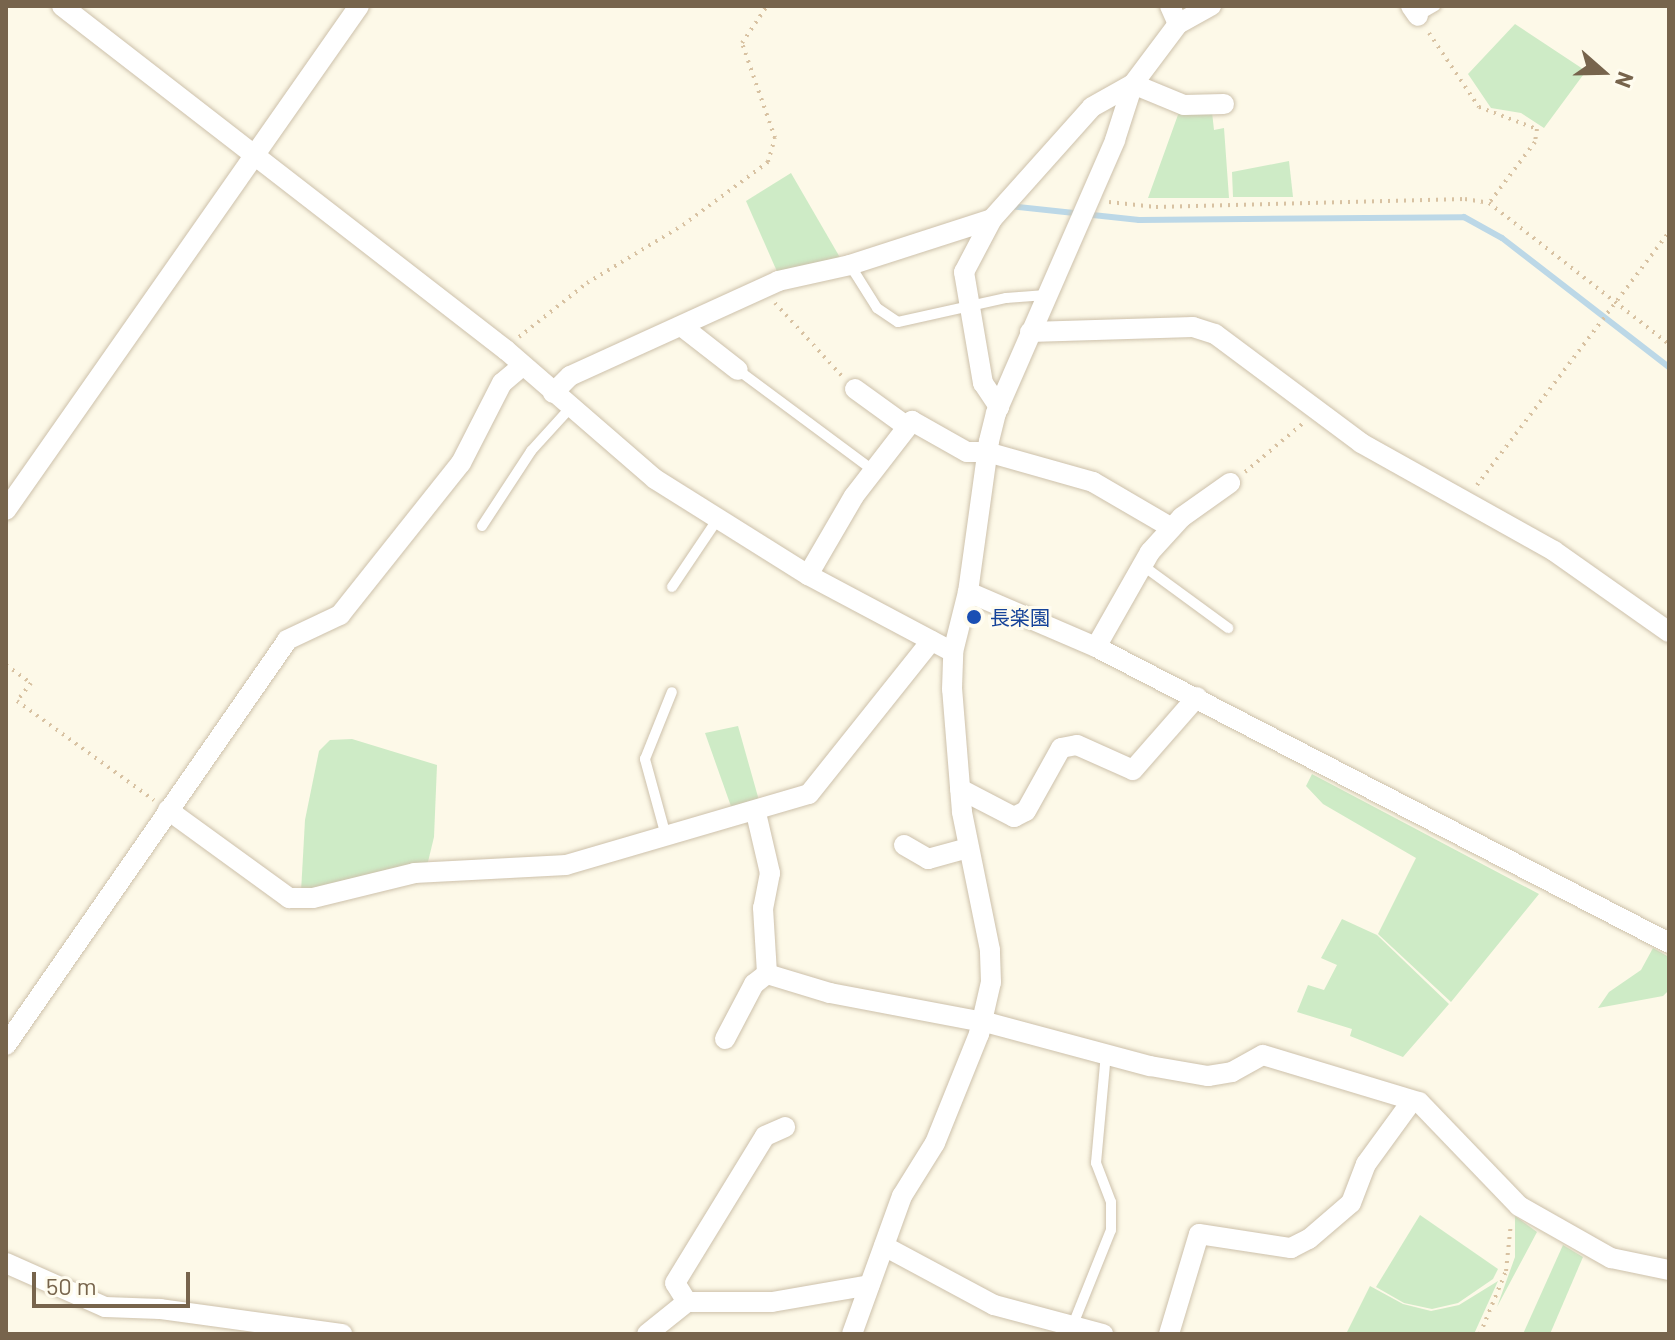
<!DOCTYPE html>
<meta charset="utf-8">
<style>
body{margin:0}
#map{position:relative;width:1675px;height:1340px;overflow:hidden;background:#fdf9e8;font-family:Barlow,"Noto Sans JP",sans-serif}
div>[style]{position:absolute}
.green>*{inset:0;background:#ceebc6}
.stream>*{height:6px;margin:-3px;padding:0 3px;transform-origin:3px;border-radius:3px;background:#bcd8e7}
.path>*{height:4px;margin-top:-2px;transform-origin:0;background:repeating-linear-gradient(90deg,#d8c2a2 0 2px,transparent 0 8px)}
.roads{filter:drop-shadow(0 0 2px #cdc1ab) drop-shadow(0 0 2px #cdc1ab)}
.service>*{height:10px;margin:-5px;padding:0 5px;transform-origin:5px;border-radius:5px;background:#fff}
.minor>*{height:20px;margin:-10px;padding:0 10px;transform-origin:10px;border-radius:10px;background:#fff}
.dots>*{width:22px;height:22px;translate:-50% -50%;box-sizing:border-box;border:4px solid #fffcef;border-radius:50%}
span{translate:-50% -50%;white-space:nowrap;text-align:center;line-height:1.15;-webkit-text-stroke:6px #fffcef;paint-order:stroke}
.transit-label{font-size:20px;color:#164399}
.left{translate:0 -50%;text-align:left}
.frame{position:absolute;inset:0;border:8px solid #77644c;pointer-events:none}
.north{position:absolute;left:1563px;top:32px;width:80px;height:80px;-webkit-text-stroke:6px #fffcef;paint-order:stroke;rotate:110deg;font-size:22px;font-weight:700;line-height:32px;text-align:center;color:#77644c}
.north::after{content:'';display:block;margin:auto;width:28px;height:36px;background:#77644c;clip-path:polygon(50% 0,100% 100%,50% 72%,0 100%)}
.scale{position:absolute;left:32px;top:1272px;width:158px;height:36px;box-sizing:border-box;border:4px solid #77644c;border-top:0;padding-left:10px;font-size:24px;line-height:28px;white-space:nowrap;color:#77644c;-webkit-text-stroke:6px #fffcef;paint-order:stroke}
</style>
<div id="map">
<div class="green">
<div style="clip-path:polygon(1515px 24px,1586px 71px,1544px 128px,1521px 113px,1491px 108px,1468px 74px)"></div>
<div style="clip-path:polygon(1179px 112px,1212px 112px,1214px 130px,1224px 128px,1229px 198px,1148px 198px)"></div>
<div style="clip-path:polygon(1289px 161px,1293px 197px,1233px 197px,1232px 172px)"></div>
<div style="clip-path:polygon(791px 173px,842px 261px,779px 276px,746px 201px)"></div>
<div style="clip-path:polygon(738px 726px,760px 804px,733px 812px,705px 733px)"></div>
<div style="clip-path:polygon(352px 739px,437px 765px,434px 837px,427px 866px,301px 892px,305px 820px,319px 751px,330px 740px)"></div>
<div style="clip-path:polygon(1312px 774px,1539px 894px,1451px 1002px,1378px 934px,1416px 858px,1323px 804px,1306px 786px)"></div>
<div style="clip-path:polygon(1342px 919px,1377px 935px,1449px 1004px,1403px 1057px,1350px 1036px,1352px 1029px,1297px 1012px,1308px 985px,1324px 990px,1337px 965px,1321px 958px)"></div>
<div style="clip-path:polygon(1653px 948px,1669px 957px,1669px 990px,1663px 996px,1598px 1008px,1609px 992px,1641px 970px)"></div>
<div style="clip-path:polygon(1420px 1215px,1498px 1269px,1493px 1279px,1458px 1303px,1432px 1309px,1404px 1303px,1376px 1287px)"></div>
<div style="clip-path:polygon(1515px 1216px,1537px 1232px,1497px 1307px,1515px 1257px)"></div>
<div style="clip-path:polygon(1563px 1245px,1583px 1257px,1550px 1334px,1523px 1334px)"></div>
<div style="clip-path:polygon(1498px 1281px,1474px 1334px,1346px 1334px,1370px 1286px,1403px 1304px,1431px 1311px,1459px 1305px)"></div>
</div>
<div class="stream">
<div style="left:1009px;top:206px;width:131px;rotate:6.1deg"></div>
<div style="left:1139px;top:220px;width:325px;rotate:-0.5deg"></div>
<div style="left:1464px;top:217px;width:43px;rotate:28.9deg"></div>
<div style="left:1502px;top:238px;width:211px;rotate:37.7deg"></div>
</div>
<div class="path">
<div style="left:1429px;top:33px;width:89px;rotate:56deg"></div>
<div style="left:1479px;top:107px;width:62px;rotate:20.8deg"></div>
<div style="left:1537px;top:129px;width:13px;rotate:99deg"></div>
<div style="left:1535px;top:142px;width:76px;rotate:127deg"></div>
<div style="left:1109px;top:202px;width:47px;rotate:6.1deg"></div>
<div style="left:1156px;top:207px;width:309px;rotate:-1.5deg"></div>
<div style="left:1465px;top:199px;width:24px;rotate:9deg"></div>
<div style="left:1489px;top:203px;width:229px;rotate:38.1deg"></div>
<div style="left:775px;top:303px;width:99px;rotate:47.5deg"></div>
<div style="left:519px;top:337px;width:87px;rotate:-38.5deg"></div>
<div style="left:587px;top:283px;width:112px;rotate:-31.1deg"></div>
<div style="left:683px;top:225px;width:106px;rotate:-36.5deg"></div>
<div style="left:768px;top:162px;width:25px;rotate:-74deg"></div>
<div style="left:775px;top:138px;width:101px;rotate:-109.2deg"></div>
<div style="left:742px;top:43px;width:45px;rotate:-56deg"></div>
<div style="left:1245px;top:472px;width:75px;rotate:-40.1deg"></div>
<div style="left:1477px;top:485px;width:318px;rotate:-52.8deg"></div>
<div style="left:6px;top:665px;width:31px;rotate:36deg"></div>
<div style="left:31px;top:683px;width:23px;rotate:128deg"></div>
<div style="left:17px;top:701px;width:169px;rotate:35.9deg"></div>
<div style="left:1480px;top:1334px;width:68px;rotate:-67.6deg"></div>
<div style="left:1506px;top:1271px;width:48px;rotate:-84.1deg"></div>
</div>
<div class="roads">
<div class="service">
<div style="left:1418px;top:16px;width:20px;rotate:-30deg"></div>
<div style="left:850px;top:265px;width:51px;rotate:57.9deg"></div>
<div style="left:877px;top:308px;width:25px;rotate:34deg"></div>
<div style="left:898px;top:322px;width:111px;rotate:-12.5deg"></div>
<div style="left:1006px;top:298px;width:40px;rotate:-4.3deg"></div>
<div style="left:738px;top:370px;width:169px;rotate:36.6deg"></div>
<div style="left:482px;top:526px;width:90px;rotate:-56.8deg"></div>
<div style="left:531px;top:451px;width:59px;rotate:-47.7deg"></div>
<div style="left:1142px;top:565px;width:107px;rotate:36.2deg"></div>
<div style="left:672px;top:587px;width:81px;rotate:-56.1deg"></div>
<div style="left:666px;top:836px;width:80px;rotate:-105.3deg"></div>
<div style="left:645px;top:759px;width:72px;rotate:-68.1deg"></div>
<div style="left:1074px;top:1322px;width:99px;rotate:-68.1deg"></div>
<div style="left:1111px;top:1230px;width:28px;rotate:-90deg"></div>
<div style="left:1111px;top:1202px;width:42px;rotate:-111deg"></div>
<div style="left:1096px;top:1163px;width:109px;rotate:-84.8deg"></div>
</div>
<div class="minor">
<div style="left:62px;top:6px;width:562px;rotate:37.77deg"></div>
<div style="left:506px;top:350px;width:197px;rotate:40.9deg"></div>
<div style="left:655px;top:479px;width:181px;rotate:32.1deg"></div>
<div style="left:808px;top:575px;width:164px;rotate:28deg"></div>
<div style="left:1411px;top:6px;width:12px;rotate:55deg"></div>
<div style="left:1178px;top:24px;width:38px;rotate:-29deg"></div>
<div style="left:992px;top:219px;width:60px;rotate:117.8deg"></div>
<div style="left:964px;top:272px;width:113px;rotate:80.3deg"></div>
<div style="left:983px;top:383px;width:29px;rotate:56deg"></div>
<div style="left:684px;top:328px;width:68px;rotate:37.9deg"></div>
<div style="left:1030px;top:332px;width:163px;rotate:-1.8deg"></div>
<div style="left:1193px;top:327px;width:23px;rotate:18deg"></div>
<div style="left:1215px;top:334px;width:182px;rotate:36.7deg"></div>
<div style="left:1361px;top:443px;width:221px;rotate:29.2deg"></div>
<div style="left:1554px;top:551px;width:141px;rotate:35.2deg"></div>
<div style="left:855px;top:389px;width:62px;rotate:35.8deg"></div>
<div style="left:553px;top:393px;width:24px;rotate:-45deg"></div>
<div style="left:570px;top:376px;width:229px;rotate:-24.5deg"></div>
<div style="left:778px;top:281px;width:74px;rotate:-12.5deg"></div>
<div style="left:850px;top:265px;width:149px;rotate:-17.9deg"></div>
<div style="left:992px;top:219px;width:150px;rotate:-48.2deg"></div>
<div style="left:1092px;top:107px;width:47px;rotate:-29.3deg"></div>
<div style="left:1133px;top:84px;width:55px;rotate:22.4deg"></div>
<div style="left:1184px;top:105px;width:40px;rotate:-1.4deg"></div>
<div style="left:6px;top:510px;width:615px;rotate:-54.99deg"></div>
<div style="left:808px;top:575px;width:91px;rotate:-59.8deg"></div>
<div style="left:854px;top:496px;width:95px;rotate:-52.3deg"></div>
<div style="left:912px;top:421px;width:63px;rotate:29.4deg"></div>
<div style="left:967px;top:452px;width:20px"></div>
<div style="left:987px;top:452px;width:110px;rotate:15.8deg"></div>
<div style="left:1093px;top:482px;width:91px;rotate:30.2deg"></div>
<div style="left:968px;top:592px;width:139px;rotate:23.3deg"></div>
<div style="left:1096px;top:647px;width:645px;rotate:27.32deg"></div>
<div style="left:1096px;top:647px;width:109px;rotate:-60.4deg"></div>
<div style="left:1150px;top:552px;width:47px;rotate:-47.6deg"></div>
<div style="left:1182px;top:517px;width:59px;rotate:-35.3deg"></div>
<div style="left:960px;top:789px;width:61px;rotate:27.4deg"></div>
<div style="left:1014px;top:817px;width:13px;rotate:-27deg"></div>
<div style="left:1026px;top:811px;width:72px;rotate:-60.9deg"></div>
<div style="left:1061px;top:748px;width:16px;rotate:-11deg"></div>
<div style="left:1077px;top:745px;width:61px;rotate:24.1deg"></div>
<div style="left:1133px;top:770px;width:97px;rotate:-48.8deg"></div>
<div style="left:168px;top:810px;width:150px;rotate:36deg"></div>
<div style="left:289px;top:898px;width:24px"></div>
<div style="left:313px;top:898px;width:105px;rotate:-13.8deg"></div>
<div style="left:415px;top:873px;width:151px;rotate:-3deg"></div>
<div style="left:566px;top:865px;width:253px;rotate:-16.3deg"></div>
<div style="left:809px;top:794px;width:196px;rotate:-51.4deg"></div>
<div style="left:756px;top:813px;width:62px;rotate:76.9deg"></div>
<div style="left:770px;top:873px;width:36px;rotate:101deg"></div>
<div style="left:763px;top:908px;width:66px;rotate:86.5deg"></div>
<div style="left:767px;top:974px;width:66px;rotate:16.8deg"></div>
<div style="left:830px;top:993px;width:162px;rotate:10.7deg"></div>
<div style="left:989px;top:1023px;width:167px;rotate:15deg"></div>
<div style="left:1150px;top:1066px;width:59px;rotate:9.8deg"></div>
<div style="left:1208px;top:1076px;width:24px;rotate:-9deg"></div>
<div style="left:1232px;top:1072px;width:35px;rotate:-29deg"></div>
<div style="left:1263px;top:1055px;width:163px;rotate:16.8deg"></div>
<div style="left:1419px;top:1102px;width:144px;rotate:46.1deg"></div>
<div style="left:1519px;top:1206px;width:106px;rotate:29.5deg"></div>
<div style="left:1611px;top:1258px;width:59px;rotate:11.7deg"></div>
<div style="left:904px;top:845px;width:28px;rotate:30deg"></div>
<div style="left:928px;top:859px;width:41px;rotate:-15.4deg"></div>
<div style="left:725px;top:1039px;width:62px;rotate:-62.2deg"></div>
<div style="left:754px;top:984px;width:16px;rotate:-38deg"></div>
<div style="left:6px;top:1045px;width:493px;rotate:-55.2deg"></div>
<div style="left:287px;top:640px;width:59px;rotate:-25.3deg"></div>
<div style="left:340px;top:615px;width:194px;rotate:-51.5deg"></div>
<div style="left:461px;top:463px;width:90px;rotate:-62.9deg"></div>
<div style="left:502px;top:383px;width:25px;rotate:-40deg"></div>
<div style="left:884px;top:1246px;width:125px;rotate:28.2deg"></div>
<div style="left:994px;top:1305px;width:113px;rotate:14.9deg"></div>
<div style="left:6px;top:1263px;width:108px;rotate:24deg"></div>
<div style="left:105px;top:1307px;width:55px;rotate:2.1deg"></div>
<div style="left:160px;top:1309px;width:184px;rotate:7.8deg"></div>
<div style="left:687px;top:1302px;width:22px;rotate:-122deg"></div>
<div style="left:675px;top:1283px;width:172px;rotate:-58.5deg"></div>
<div style="left:765px;top:1136px;width:22px;rotate:-24deg"></div>
<div style="left:647px;top:1334px;width:51px;rotate:-38.7deg"></div>
<div style="left:687px;top:1302px;width:85px"></div>
<div style="left:772px;top:1302px;width:99px;rotate:-9.8deg"></div>
<div style="left:852px;top:1334px;width:147px;rotate:-70.1deg"></div>
<div style="left:902px;top:1196px;width:62px;rotate:-58.1deg"></div>
<div style="left:935px;top:1143px;width:118px;rotate:-68deg"></div>
<div style="left:979px;top:1034px;width:53px;rotate:-77deg"></div>
<div style="left:991px;top:982px;width:32px;rotate:-92deg"></div>
<div style="left:990px;top:950px;width:141px;rotate:-101.5deg"></div>
<div style="left:962px;top:812px;width:123px;rotate:-94.6deg"></div>
<div style="left:952px;top:689px;width:37px;rotate:-88deg"></div>
<div style="left:953px;top:652px;width:62px;rotate:-76deg"></div>
<div style="left:968px;top:592px;width:152px;rotate:-82.1deg"></div>
<div style="left:989px;top:441px;width:29px;rotate:-76deg"></div>
<div style="left:996px;top:413px;width:298px;rotate:-66.4deg"></div>
<div style="left:1115px;top:140px;width:59px;rotate:-72.2deg"></div>
<div style="left:1133px;top:84px;width:75px;rotate:-53.1deg"></div>
<div style="left:1178px;top:24px;width:20px;rotate:-114deg"></div>
<div style="left:1169px;top:1334px;width:104px;rotate:-73.3deg"></div>
<div style="left:1199px;top:1234px;width:93px;rotate:8.7deg"></div>
<div style="left:1291px;top:1248px;width:20px;rotate:-27deg"></div>
<div style="left:1309px;top:1239px;width:55px;rotate:-40.6deg"></div>
<div style="left:1351px;top:1203px;width:42px;rotate:-69deg"></div>
<div style="left:1366px;top:1164px;width:78px;rotate:-53.9deg"></div>
</div>
</div>
<div class="dots">
<div style="left:974px;top:617px;background:#1a4fb4"></div>
</div>
<div class="transit-label">
<span class="left" style="left:990px;top:617px">長楽園</span>
</div>
<div class="frame"></div>
<div class="north">N</div>
<div class="scale">50 m</div>
</div>
